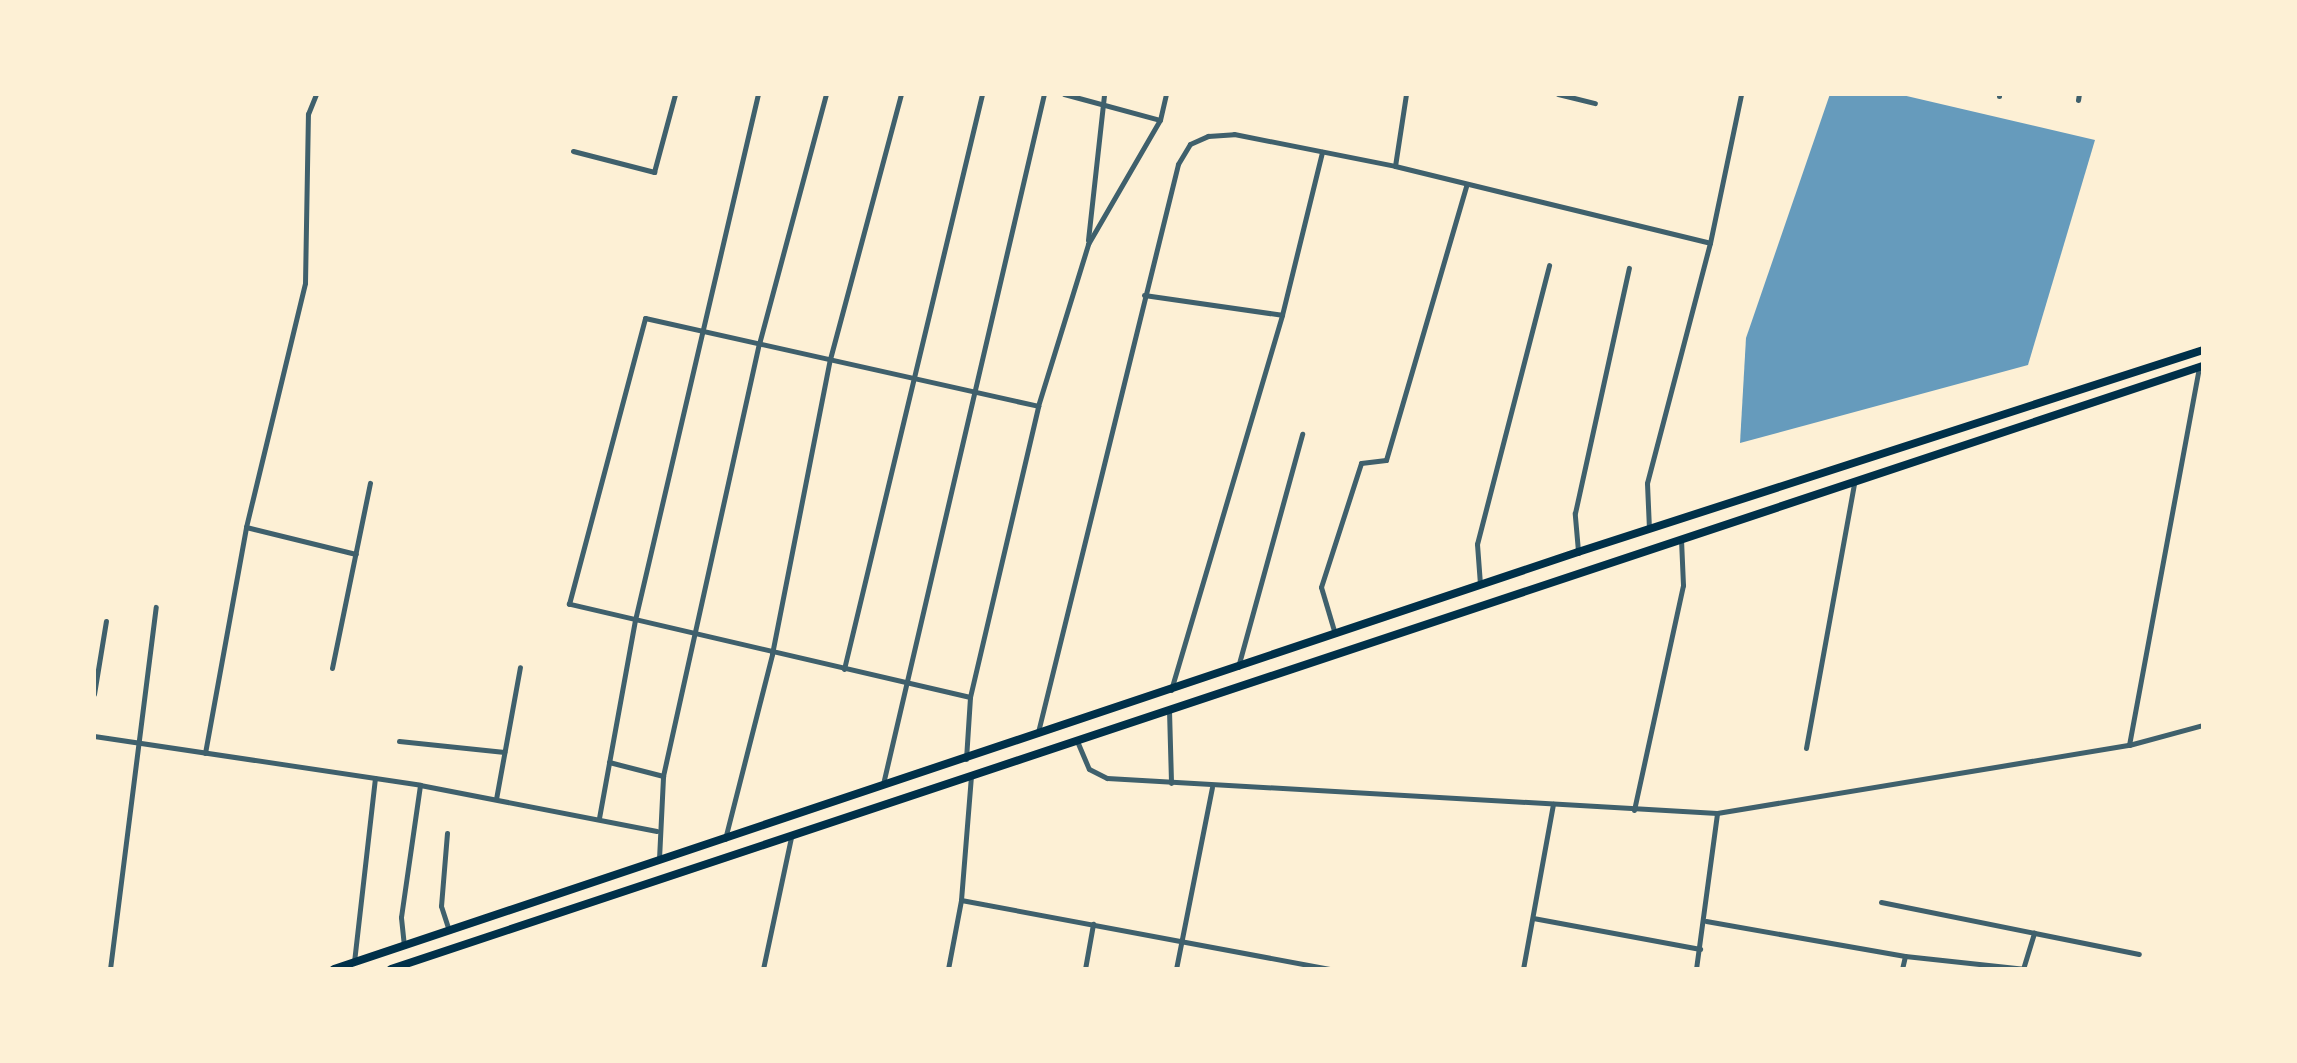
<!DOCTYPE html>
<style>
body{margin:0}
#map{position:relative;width:2297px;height:1063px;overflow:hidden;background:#fdf0d5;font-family:Georgia,serif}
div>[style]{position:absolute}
.water>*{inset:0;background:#669bbc}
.minor>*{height:5px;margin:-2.5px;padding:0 2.5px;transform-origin:2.5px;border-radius:2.5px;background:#3f606c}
.trunk>*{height:8px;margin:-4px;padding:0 4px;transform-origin:4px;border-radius:4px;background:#003049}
span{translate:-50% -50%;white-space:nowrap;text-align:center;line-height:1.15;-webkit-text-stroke:6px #fdf0d5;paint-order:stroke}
.frame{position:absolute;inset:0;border:96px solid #fdf0d5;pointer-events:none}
</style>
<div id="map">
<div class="water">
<div style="clip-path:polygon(1830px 94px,1898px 94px,2095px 140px,2028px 365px,1740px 443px,1746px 338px)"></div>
</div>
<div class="minor">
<div style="left:1064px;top:94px;width:99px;rotate:15.2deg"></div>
<div style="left:1558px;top:94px;width:38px;rotate:14deg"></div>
<div style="left:1999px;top:96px;width:2px;rotate:-90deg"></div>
<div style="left:2078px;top:100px;width:6px;rotate:-81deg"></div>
<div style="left:573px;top:151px;width:84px;rotate:14.5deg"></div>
<div style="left:654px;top:172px;width:81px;rotate:-74.9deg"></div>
<div style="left:1395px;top:166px;width:73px;rotate:-81.3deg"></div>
<div style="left:1088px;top:240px;width:147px;rotate:-83.7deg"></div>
<div style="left:1144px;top:295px;width:139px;rotate:8.2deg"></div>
<div style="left:246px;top:527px;width:113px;rotate:13.8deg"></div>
<div style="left:1649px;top:529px;width:46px;rotate:-92.5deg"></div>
<div style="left:1647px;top:483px;width:248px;rotate:-75.3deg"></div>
<div style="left:1710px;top:243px;width:152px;rotate:-78.2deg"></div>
<div style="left:1578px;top:551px;width:38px;rotate:-95deg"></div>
<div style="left:1575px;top:513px;width:251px;rotate:-77.6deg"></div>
<div style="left:1480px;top:584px;width:40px;rotate:-94.3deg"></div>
<div style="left:1477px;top:544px;width:288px;rotate:-75.5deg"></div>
<div style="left:1335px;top:634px;width:49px;rotate:-106.6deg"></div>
<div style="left:1321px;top:587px;width:130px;rotate:-72.1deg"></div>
<div style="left:1361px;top:463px;width:25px;rotate:-7deg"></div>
<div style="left:1386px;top:460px;width:285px;rotate:-73.7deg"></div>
<div style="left:1238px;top:667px;width:242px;rotate:-74.6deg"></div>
<div style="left:332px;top:668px;width:189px;rotate:-78.4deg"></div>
<div style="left:844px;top:669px;width:591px;rotate:-76.5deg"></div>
<div style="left:1171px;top:690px;width:391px;rotate:-73.5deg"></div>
<div style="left:1282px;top:315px;width:168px;rotate:-76.2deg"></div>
<div style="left:94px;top:694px;width:74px;rotate:-80.7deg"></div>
<div style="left:970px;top:697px;width:412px;rotate:-166.9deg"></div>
<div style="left:569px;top:604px;width:296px;rotate:-75.1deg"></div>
<div style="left:645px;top:318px;width:403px;rotate:12.6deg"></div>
<div style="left:1169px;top:710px;width:73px;rotate:88.4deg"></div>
<div style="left:1038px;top:732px;width:585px;rotate:-76.15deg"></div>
<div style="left:1178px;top:164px;width:23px;rotate:-59deg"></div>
<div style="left:1190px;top:144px;width:20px;rotate:-24deg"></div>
<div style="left:1208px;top:136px;width:26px;rotate:-4deg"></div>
<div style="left:1234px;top:134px;width:164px;rotate:11.2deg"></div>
<div style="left:1395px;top:166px;width:324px;rotate:13.7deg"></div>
<div style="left:94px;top:736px;width:330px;rotate:8.5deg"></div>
<div style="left:420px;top:785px;width:241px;rotate:11deg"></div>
<div style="left:399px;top:741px;width:106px;rotate:6deg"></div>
<div style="left:1077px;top:741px;width:30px;rotate:67deg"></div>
<div style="left:1089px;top:769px;width:20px;rotate:27deg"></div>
<div style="left:1107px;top:778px;width:611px;rotate:3.28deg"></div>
<div style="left:1717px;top:813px;width:418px;rotate:-9.4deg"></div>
<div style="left:2129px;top:745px;width:77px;rotate:-15.1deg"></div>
<div style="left:2129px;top:745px;width:382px;rotate:-79.5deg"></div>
<div style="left:1806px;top:748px;width:268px;rotate:-79.7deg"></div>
<div style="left:205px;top:753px;width:230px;rotate:-79.7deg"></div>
<div style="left:246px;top:527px;width:251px;rotate:-76.4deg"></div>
<div style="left:305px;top:283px;width:169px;rotate:-89deg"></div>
<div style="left:308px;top:114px;width:22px;rotate:-68deg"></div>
<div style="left:966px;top:759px;width:62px;rotate:-86.3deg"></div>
<div style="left:970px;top:697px;width:299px;rotate:-76.8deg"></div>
<div style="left:1038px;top:406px;width:170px;rotate:-72.8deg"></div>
<div style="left:1088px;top:244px;width:143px;rotate:-59.9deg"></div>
<div style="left:1160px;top:120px;width:27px;rotate:-77deg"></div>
<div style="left:609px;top:762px;width:56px;rotate:14.5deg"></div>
<div style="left:883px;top:784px;width:709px;rotate:-76.87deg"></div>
<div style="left:496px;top:799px;width:134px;rotate:-79.7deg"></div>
<div style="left:1634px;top:810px;width:230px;rotate:-77.7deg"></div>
<div style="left:1683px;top:585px;width:46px;rotate:-92.5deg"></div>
<div style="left:599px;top:818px;width:201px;rotate:-79.7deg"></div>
<div style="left:635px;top:620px;width:540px;rotate:-76.84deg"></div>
<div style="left:447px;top:833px;width:73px;rotate:94.7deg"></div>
<div style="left:441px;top:906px;width:26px;rotate:72deg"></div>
<div style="left:725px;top:839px;width:191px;rotate:-75.7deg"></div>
<div style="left:772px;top:654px;width:301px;rotate:-78.9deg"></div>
<div style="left:830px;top:359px;width:274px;rotate:-75deg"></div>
<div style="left:659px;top:859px;width:83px;rotate:-87.2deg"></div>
<div style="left:663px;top:776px;width:443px;rotate:-77.5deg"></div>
<div style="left:759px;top:344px;width:259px;rotate:-75deg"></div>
<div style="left:961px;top:900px;width:375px;rotate:10.6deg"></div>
<div style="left:1881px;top:902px;width:263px;rotate:11.4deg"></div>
<div style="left:1533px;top:918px;width:170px;rotate:10.5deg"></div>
<div style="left:1706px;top:921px;width:202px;rotate:10deg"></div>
<div style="left:1905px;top:956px;width:121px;rotate:6.2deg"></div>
<div style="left:404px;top:946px;width:29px;rotate:-96deg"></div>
<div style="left:401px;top:917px;width:133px;rotate:-81.8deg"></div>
<div style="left:354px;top:962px;width:185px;rotate:-83.5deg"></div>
<div style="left:110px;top:969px;width:365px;rotate:-82.8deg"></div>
<div style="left:763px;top:969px;width:135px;rotate:-78deg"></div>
<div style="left:948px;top:969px;width:70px;rotate:-79.3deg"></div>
<div style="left:961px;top:900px;width:124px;rotate:-85.4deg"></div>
<div style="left:1085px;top:969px;width:46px;rotate:-79.9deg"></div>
<div style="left:1176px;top:969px;width:185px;rotate:-78.8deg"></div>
<div style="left:1523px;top:969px;width:168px;rotate:-79.7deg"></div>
<div style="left:1696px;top:969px;width:157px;rotate:-82.3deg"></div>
<div style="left:1902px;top:969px;width:13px;rotate:-77deg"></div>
<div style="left:2023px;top:969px;width:38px;rotate:-73deg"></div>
</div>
<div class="trunk">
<div style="left:334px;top:969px;width:1312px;rotate:-18.53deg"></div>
<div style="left:1578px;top:552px;width:657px;rotate:-17.91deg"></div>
<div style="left:391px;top:969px;width:1910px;rotate:-18.41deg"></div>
</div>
<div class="frame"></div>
</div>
